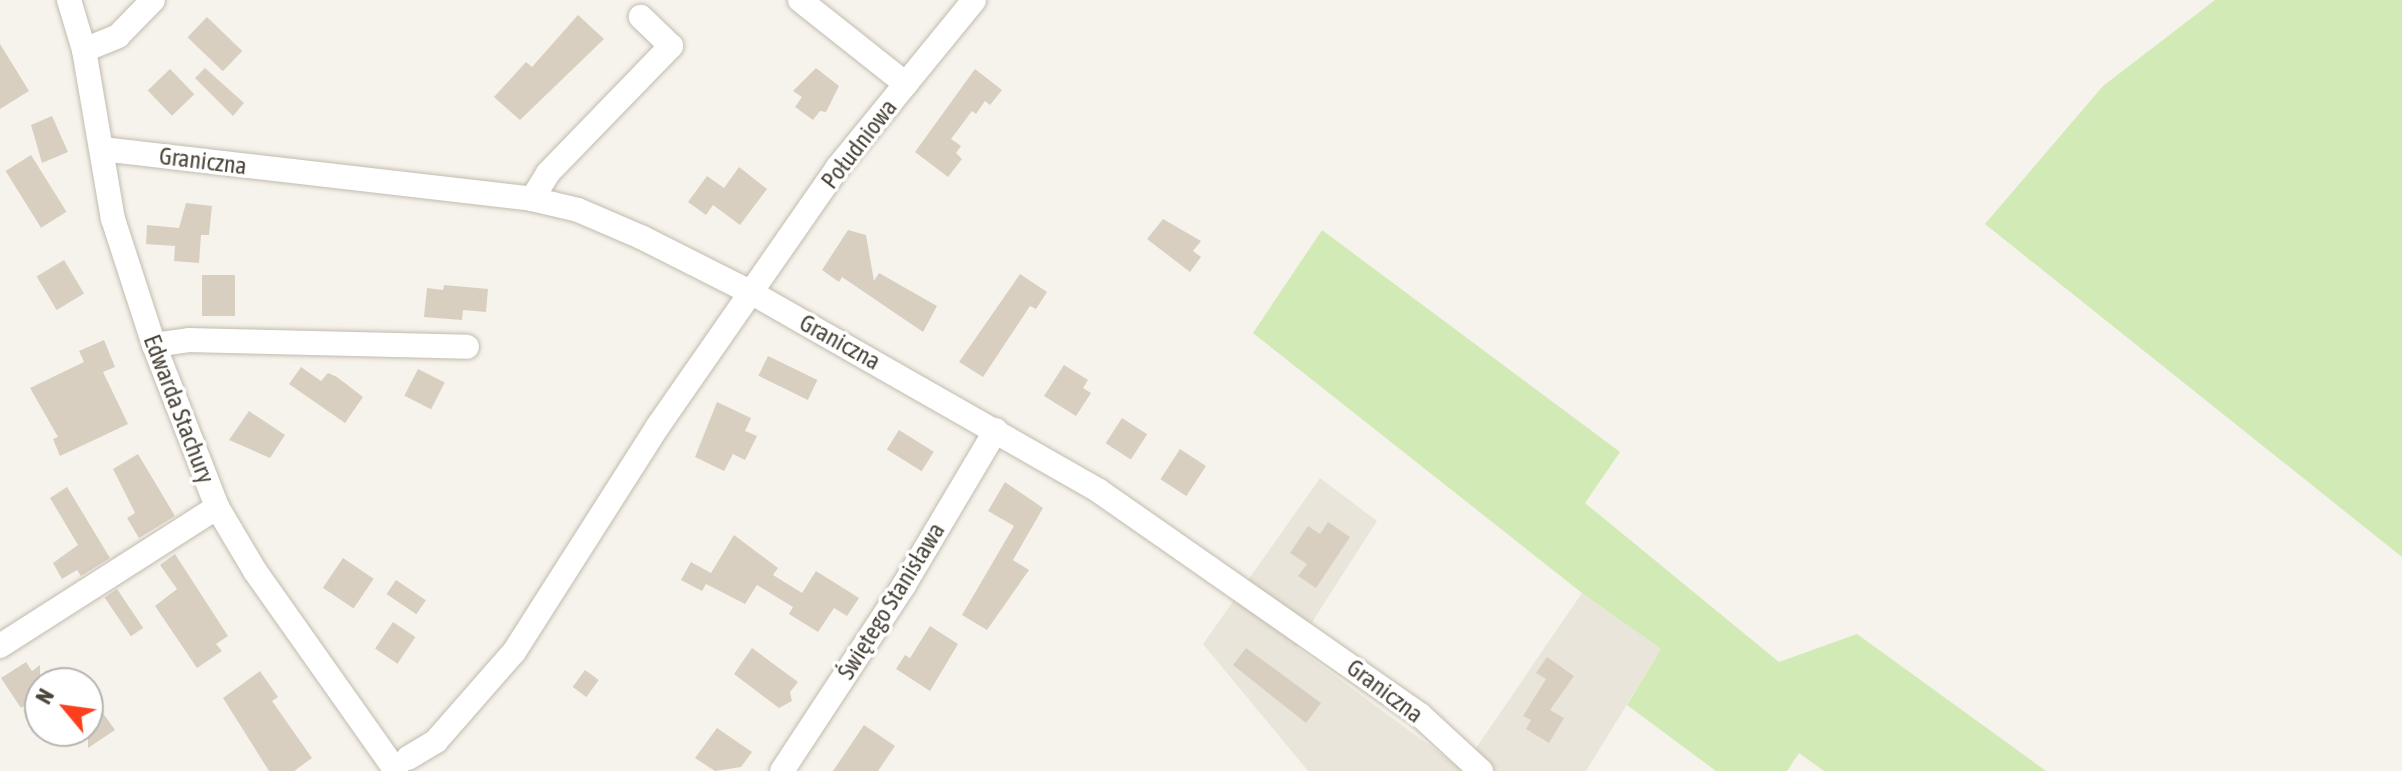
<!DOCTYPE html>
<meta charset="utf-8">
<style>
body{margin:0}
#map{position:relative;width:2402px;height:771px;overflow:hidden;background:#f6f3ec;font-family:"Asap Condensed",sans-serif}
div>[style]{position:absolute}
.residential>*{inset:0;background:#eae5da}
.green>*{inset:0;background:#d2eab5}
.building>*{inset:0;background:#d8cfc1;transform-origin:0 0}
.roads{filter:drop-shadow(0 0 2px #c2bbae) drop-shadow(0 0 2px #c2bbae)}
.minor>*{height:24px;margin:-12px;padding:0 12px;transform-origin:12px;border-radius:12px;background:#fff}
span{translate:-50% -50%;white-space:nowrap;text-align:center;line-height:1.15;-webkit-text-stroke:7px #fff;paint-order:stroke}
.street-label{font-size:24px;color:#4b4439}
.north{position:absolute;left:24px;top:667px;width:80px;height:80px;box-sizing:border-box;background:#fff;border:2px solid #b7b4b0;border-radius:50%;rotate:299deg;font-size:22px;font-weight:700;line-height:32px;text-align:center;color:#4b4439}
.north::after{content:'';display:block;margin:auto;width:28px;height:36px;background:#fc3f1d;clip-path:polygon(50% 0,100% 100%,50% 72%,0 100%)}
</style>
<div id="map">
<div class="residential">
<div style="clip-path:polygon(1320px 478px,1377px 521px,1296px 647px,1464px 771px,1308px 771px,1203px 644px)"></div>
<div style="clip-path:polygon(1582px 593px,1661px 649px,1586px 771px,1493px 771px,1474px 751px)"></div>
</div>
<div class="green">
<div style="clip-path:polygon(2215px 0,2402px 0,2402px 557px,1985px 224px,2103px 86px)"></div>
<div style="clip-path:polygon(1322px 230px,1620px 452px,1585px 503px,1779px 662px,1857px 634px,2046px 771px,1824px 771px,1799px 753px,1787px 771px,1716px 771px,1627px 705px,1661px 649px,1582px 593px,1253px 333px)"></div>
</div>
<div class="building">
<div style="clip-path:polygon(578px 15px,604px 39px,520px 120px,494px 97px,526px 62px,532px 67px)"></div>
<div style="left:207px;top:17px;width:49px;height:28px;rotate:44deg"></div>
<div style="clip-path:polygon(0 44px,29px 91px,0 109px)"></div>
<div style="clip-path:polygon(205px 68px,244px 103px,233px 116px,195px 78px)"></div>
<div style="clip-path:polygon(816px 68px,839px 86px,826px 112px,820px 111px,813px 120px,795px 107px,802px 97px,793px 91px)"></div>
<div style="left:170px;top:69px;width:35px;height:31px;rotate:46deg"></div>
<div style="clip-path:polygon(975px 69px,1002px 90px,990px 105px,985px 101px,976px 114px,972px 111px,951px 139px,961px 146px,956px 153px,962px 159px,948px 177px,915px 152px)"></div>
<div style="clip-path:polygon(52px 116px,68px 152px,42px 163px,31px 125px)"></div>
<div style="left:31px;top:155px;width:67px;height:30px;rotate:58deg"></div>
<div style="clip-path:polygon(739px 167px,767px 189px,740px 225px,713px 205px,706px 215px,688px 202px,707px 176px,724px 188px)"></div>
<div style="clip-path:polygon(186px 203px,212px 206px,209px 235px,201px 235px,199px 263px,174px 261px,175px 246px,146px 244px,147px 225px,179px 228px)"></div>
<div style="clip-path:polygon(1163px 219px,1201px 241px,1193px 251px,1201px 257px,1190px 272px,1147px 239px)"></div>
<div style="clip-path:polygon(848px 230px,866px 235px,874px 281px,879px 273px,937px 306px,923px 332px,842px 277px,839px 282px,822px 270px)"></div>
<div style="left:64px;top:260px;width:39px;height:32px;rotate:59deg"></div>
<div style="clip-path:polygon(1020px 274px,1047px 292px,1036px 309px,1030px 306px,983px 377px,959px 362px)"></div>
<div style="left:202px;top:275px;width:33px;height:41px"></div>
<div style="clip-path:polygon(444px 285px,488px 289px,486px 312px,463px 310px,462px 320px,424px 317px,427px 288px,443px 290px)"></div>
<div style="clip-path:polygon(104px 340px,115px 367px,103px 372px,128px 424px,60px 456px,53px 439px,58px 437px,30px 388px,84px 362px,79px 351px)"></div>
<div style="left:768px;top:356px;width:55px;height:22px;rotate:26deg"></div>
<div style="clip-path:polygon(1064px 365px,1088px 380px,1083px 388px,1091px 393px,1076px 416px,1044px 396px)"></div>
<div style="clip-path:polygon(301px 367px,321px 381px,328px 373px,337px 377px,363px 397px,345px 423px,289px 384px)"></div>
<div style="left:418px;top:369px;width:30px;height:30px;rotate:27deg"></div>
<div style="clip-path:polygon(717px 402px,751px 418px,745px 431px,757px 436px,745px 460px,733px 454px,724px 471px,695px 457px)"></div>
<div style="clip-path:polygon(249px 411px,285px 435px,270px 458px,229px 440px)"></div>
<div style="left:1122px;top:418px;width:30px;height:30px;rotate:33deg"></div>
<div style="left:899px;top:430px;width:41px;height:23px;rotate:32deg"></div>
<div style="left:1180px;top:449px;width:31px;height:36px;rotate:33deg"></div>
<div style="clip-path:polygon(138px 454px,175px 516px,139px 538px,127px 518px,135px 513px,113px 469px)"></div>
<div style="clip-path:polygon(1005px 482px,1043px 508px,1013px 560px,1029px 570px,987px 630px,962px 615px,1014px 526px,988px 511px)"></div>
<div style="clip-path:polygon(67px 487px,110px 558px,81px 576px,77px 570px,62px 579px,53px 563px,78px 545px,50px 498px)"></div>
<div style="clip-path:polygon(1328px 522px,1350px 537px,1316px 588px,1298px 576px,1307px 564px,1290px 553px,1308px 526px,1320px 534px)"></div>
<div style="clip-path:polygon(734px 535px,778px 568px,773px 575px,802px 593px,816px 571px,859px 598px,847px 616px,834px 608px,818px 632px,789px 614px,793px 607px,757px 585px,745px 604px,706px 584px,702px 591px,681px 580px,691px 562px,711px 573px)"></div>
<div style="clip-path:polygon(175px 554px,228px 636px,216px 644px,222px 651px,197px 668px,155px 606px,177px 589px,160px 565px)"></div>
<div style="left:343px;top:558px;width:37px;height:36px;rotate:34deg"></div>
<div style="left:396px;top:580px;width:36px;height:17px;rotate:34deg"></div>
<div style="left:117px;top:589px;width:47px;height:15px;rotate:56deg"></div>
<div style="left:393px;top:622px;width:27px;height:32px;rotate:34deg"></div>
<div style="clip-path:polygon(930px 626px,958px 644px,930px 691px,896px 669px,905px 655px,910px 658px)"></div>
<div style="clip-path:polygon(752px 648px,798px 682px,790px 692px,792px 701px,779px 708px,734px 674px)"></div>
<div style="clip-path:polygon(1246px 648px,1321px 703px,1306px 723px,1233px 665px)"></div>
<div style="clip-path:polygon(1547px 657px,1574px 676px,1550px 710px,1564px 718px,1549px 743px,1526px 729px,1531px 720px,1523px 716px,1546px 679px,1536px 673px)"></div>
<div style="clip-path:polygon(26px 662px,32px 671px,40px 665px,40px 696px,21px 708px,1px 678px)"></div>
<div style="left:585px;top:670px;width:17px;height:21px;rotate:36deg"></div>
<div style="clip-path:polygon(260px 671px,278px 697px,272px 701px,312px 758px,294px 771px,269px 771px,223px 698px)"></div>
<div style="clip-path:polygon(88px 692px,115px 730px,88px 748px)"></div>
<div style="clip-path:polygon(864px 725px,895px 746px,878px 771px,833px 771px)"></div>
<div style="clip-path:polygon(717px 728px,752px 752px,741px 767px,715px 771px,695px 758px)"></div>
</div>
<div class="roads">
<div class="minor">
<div style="left:69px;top:0;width:52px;rotate:73.3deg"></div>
<div style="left:84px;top:50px;width:171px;rotate:80.3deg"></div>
<div style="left:113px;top:219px;width:133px;rotate:72deg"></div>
<div style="left:154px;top:345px;width:174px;rotate:68.7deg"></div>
<div style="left:217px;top:507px;width:74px;rotate:59.3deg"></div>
<div style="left:255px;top:571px;width:245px;rotate:54.8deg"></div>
<div style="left:800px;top:0;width:135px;rotate:38.4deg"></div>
<div style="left:84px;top:50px;width:37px;rotate:-22deg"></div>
<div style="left:118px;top:36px;width:50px;rotate:-45.8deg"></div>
<div style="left:102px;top:149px;width:433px;rotate:6.6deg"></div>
<div style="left:532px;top:199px;width:47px;rotate:13.4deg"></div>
<div style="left:578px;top:210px;width:69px;rotate:23.2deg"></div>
<div style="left:641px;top:237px;width:127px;rotate:26.8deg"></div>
<div style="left:754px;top:294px;width:397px;rotate:29.7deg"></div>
<div style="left:1099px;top:491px;width:391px;rotate:34.9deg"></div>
<div style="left:1420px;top:715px;width:83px;rotate:42.6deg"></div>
<div style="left:532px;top:199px;width:31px;rotate:-58deg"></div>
<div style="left:548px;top:173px;width:177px;rotate:-45.9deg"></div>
<div style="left:671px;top:46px;width:42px;rotate:-136deg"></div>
<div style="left:154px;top:345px;width:35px;rotate:-8deg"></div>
<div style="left:189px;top:340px;width:278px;rotate:1.4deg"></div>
<div style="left:0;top:646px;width:258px;rotate:-32.6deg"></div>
<div style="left:408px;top:758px;width:33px;rotate:-31deg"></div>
<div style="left:436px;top:741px;width:118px;rotate:-48.8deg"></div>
<div style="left:514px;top:652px;width:268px;rotate:-57.5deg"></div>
<div style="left:658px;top:426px;width:315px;rotate:-55.2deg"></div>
<div style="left:838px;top:167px;width:215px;rotate:-50.8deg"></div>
<div style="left:782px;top:771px;width:222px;rotate:-56.7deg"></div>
<div style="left:904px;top:585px;width:180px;rotate:-59.3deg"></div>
</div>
</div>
<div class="street-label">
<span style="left:859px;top:144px;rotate:-52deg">Południowa</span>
<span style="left:203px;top:161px;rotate:7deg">Graniczna</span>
<span style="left:840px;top:342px;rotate:29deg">Graniczna</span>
<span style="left:179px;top:409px;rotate:69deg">Edwarda Stachury</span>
<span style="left:891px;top:601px;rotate:-58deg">Świętego Stanisława</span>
<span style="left:1385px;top:691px;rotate:37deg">Graniczna</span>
</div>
<div class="north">N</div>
</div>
